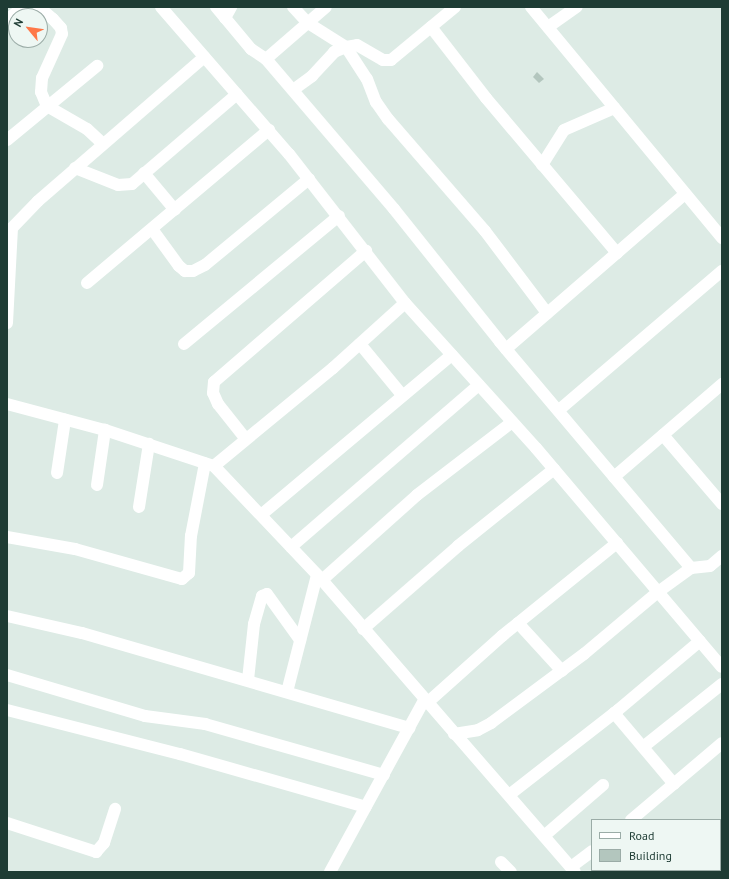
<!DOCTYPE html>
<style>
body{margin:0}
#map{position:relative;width:729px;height:879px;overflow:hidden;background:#ddebe5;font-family:"PT Sans",sans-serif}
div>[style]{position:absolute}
.building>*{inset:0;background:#b3c6be}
.minor>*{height:12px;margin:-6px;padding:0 6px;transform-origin:6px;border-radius:6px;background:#fff}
span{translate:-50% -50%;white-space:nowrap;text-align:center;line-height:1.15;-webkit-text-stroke:3.5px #eef7f3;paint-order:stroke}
.frame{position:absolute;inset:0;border:8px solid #1e3c34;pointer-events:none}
.legend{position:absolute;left:591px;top:819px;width:130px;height:52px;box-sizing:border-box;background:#eef7f3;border:1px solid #9baca7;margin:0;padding:5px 7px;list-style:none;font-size:12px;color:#1e3c34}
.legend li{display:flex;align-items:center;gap:8px;height:20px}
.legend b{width:20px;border:1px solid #9baca7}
.north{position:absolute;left:8px;top:8px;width:40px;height:40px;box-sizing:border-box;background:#eef7f3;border:1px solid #9baca7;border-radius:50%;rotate:299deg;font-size:11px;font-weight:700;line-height:16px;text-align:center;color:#1e3c34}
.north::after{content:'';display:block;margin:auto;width:14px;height:18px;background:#fe7848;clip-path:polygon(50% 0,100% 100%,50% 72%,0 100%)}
</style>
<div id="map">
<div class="building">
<div style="clip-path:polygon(537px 72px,544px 79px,539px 83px,533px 77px)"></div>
</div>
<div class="minor">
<div style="left:39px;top:7px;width:18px;rotate:41deg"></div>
<div style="left:53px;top:19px;width:12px;rotate:48deg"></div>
<div style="left:61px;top:28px;width:6px;rotate:81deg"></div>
<div style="left:62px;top:34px;width:48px;rotate:114.4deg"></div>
<div style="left:42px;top:78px;width:14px;rotate:94deg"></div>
<div style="left:41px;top:92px;width:15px;rotate:67deg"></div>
<div style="left:47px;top:106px;width:46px;rotate:29.9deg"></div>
<div style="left:87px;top:129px;width:22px;rotate:43deg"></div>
<div style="left:161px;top:7px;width:195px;rotate:49deg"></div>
<div style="left:289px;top:154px;width:189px;rotate:52.1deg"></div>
<div style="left:405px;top:303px;width:195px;rotate:47.9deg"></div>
<div style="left:536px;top:448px;width:287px;rotate:49.7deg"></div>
<div style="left:216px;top:7px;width:55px;rotate:50.2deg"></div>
<div style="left:251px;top:49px;width:18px;rotate:34deg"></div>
<div style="left:266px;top:59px;width:197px;rotate:49.5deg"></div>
<div style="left:394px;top:209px;width:170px;rotate:51.4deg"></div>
<div style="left:500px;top:342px;width:296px;rotate:49.8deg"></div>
<div style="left:293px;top:7px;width:22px;rotate:47deg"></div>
<div style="left:308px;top:23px;width:45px;rotate:32.3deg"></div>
<div style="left:346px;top:47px;width:38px;rotate:57deg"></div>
<div style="left:367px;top:79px;width:25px;rotate:69deg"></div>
<div style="left:376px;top:102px;width:21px;rotate:55deg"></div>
<div style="left:388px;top:119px;width:148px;rotate:49.1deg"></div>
<div style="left:485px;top:231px;width:103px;rotate:52.9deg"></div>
<div style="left:531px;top:7px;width:300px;rotate:50.4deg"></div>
<div style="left:225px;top:18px;width:13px;rotate:-61deg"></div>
<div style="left:7px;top:20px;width:21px;rotate:-39deg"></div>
<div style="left:431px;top:27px;width:90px;rotate:52.2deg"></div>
<div style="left:486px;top:98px;width:203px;rotate:49.8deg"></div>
<div style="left:548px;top:27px;width:35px;rotate:-35deg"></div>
<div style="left:266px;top:59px;width:79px;rotate:-40.9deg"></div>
<div style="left:293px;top:90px;width:24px;rotate:-36deg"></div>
<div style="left:312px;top:76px;width:33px;rotate:-47deg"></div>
<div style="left:334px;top:52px;width:13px;rotate:-23deg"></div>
<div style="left:346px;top:47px;width:11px;rotate:-10deg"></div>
<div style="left:357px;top:45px;width:30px;rotate:30deg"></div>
<div style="left:383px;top:60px;width:8px"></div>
<div style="left:391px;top:60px;width:83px;rotate:-39.6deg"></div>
<div style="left:7px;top:140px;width:117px;rotate:-39.4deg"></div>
<div style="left:542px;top:165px;width:41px;rotate:-57.8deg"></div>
<div style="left:564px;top:130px;width:55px;rotate:-23.7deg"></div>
<div style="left:75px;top:168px;width:46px;rotate:21.6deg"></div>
<div style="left:118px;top:185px;width:14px;rotate:-4deg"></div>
<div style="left:132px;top:184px;width:138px;rotate:-40.6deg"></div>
<div style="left:144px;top:173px;width:48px;rotate:50deg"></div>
<div style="left:152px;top:229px;width:46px;rotate:53.9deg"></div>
<div style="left:179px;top:266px;width:8px;rotate:40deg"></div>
<div style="left:185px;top:271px;width:8px"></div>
<div style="left:193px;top:271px;width:13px;rotate:-27deg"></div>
<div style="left:205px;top:265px;width:135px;rotate:-39.6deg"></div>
<div style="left:87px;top:283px;width:238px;rotate:-40.1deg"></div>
<div style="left:7px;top:323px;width:95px;rotate:-87deg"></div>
<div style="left:12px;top:228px;width:37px;rotate:-46deg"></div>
<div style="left:38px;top:201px;width:220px;rotate:-40.9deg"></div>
<div style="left:184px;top:344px;width:201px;rotate:-39.6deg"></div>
<div style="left:360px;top:344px;width:66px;rotate:50.5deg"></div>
<div style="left:506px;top:349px;width:237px;rotate:-40.9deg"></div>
<div style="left:7px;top:404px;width:101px;rotate:14.9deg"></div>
<div style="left:105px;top:430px;width:115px;rotate:18.3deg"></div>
<div style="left:214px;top:466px;width:157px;rotate:46.5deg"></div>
<div style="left:322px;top:580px;width:386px;rotate:49.1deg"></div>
<div style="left:559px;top:410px;width:214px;rotate:-40.5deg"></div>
<div style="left:663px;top:435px;width:91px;rotate:49.5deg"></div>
<div style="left:245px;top:438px;width:43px;rotate:-128.5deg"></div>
<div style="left:218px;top:404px;width:12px;rotate:-114deg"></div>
<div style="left:213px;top:393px;width:11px;rotate:-85deg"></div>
<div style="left:214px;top:382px;width:201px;rotate:-40.8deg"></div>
<div style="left:214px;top:466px;width:154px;rotate:-39.5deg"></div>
<div style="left:333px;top:368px;width:97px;rotate:-42.1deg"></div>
<div style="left:57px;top:473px;width:54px;rotate:-81.4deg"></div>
<div style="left:614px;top:477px;width:143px;rotate:-40.7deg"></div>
<div style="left:97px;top:485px;width:56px;rotate:-81.7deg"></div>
<div style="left:139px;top:507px;width:64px;rotate:-81deg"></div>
<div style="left:261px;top:515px;width:249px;rotate:-40deg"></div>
<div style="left:7px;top:537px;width:69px;rotate:10deg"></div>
<div style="left:75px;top:549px;width:111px;rotate:15.7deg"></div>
<div style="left:182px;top:579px;width:9px;rotate:-41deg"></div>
<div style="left:189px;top:573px;width:37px;rotate:-87deg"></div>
<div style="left:191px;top:536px;width:74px;rotate:-79.1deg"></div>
<div style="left:291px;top:547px;width:248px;rotate:-40.8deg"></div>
<div style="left:322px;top:580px;width:127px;rotate:-41.8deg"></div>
<div style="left:417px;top:495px;width:120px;rotate:-37.5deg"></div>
<div style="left:7px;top:616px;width:77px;rotate:12.8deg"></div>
<div style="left:82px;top:633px;width:341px;rotate:16.2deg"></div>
<div style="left:518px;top:623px;width:65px;rotate:47.5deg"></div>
<div style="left:363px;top:629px;width:126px;rotate:-41.1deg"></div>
<div style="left:458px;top:546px;width:123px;rotate:-38.7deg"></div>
<div style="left:7px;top:675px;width:144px;rotate:16.5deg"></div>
<div style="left:145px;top:716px;width:61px;rotate:7.6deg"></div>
<div style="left:205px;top:724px;width:186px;rotate:15.9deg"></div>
<div style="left:248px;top:680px;width:56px;rotate:-83.9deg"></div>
<div style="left:254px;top:624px;width:29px;rotate:-74deg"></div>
<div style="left:262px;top:596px;width:5px;rotate:-22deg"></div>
<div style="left:267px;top:594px;width:57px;rotate:54.3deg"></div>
<div style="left:287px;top:692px;width:121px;rotate:-75.6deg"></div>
<div style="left:427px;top:703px;width:101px;rotate:-41.8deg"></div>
<div style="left:502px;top:636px;width:148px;rotate:-39deg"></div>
<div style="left:7px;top:710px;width:179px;rotate:14.3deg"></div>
<div style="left:180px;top:754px;width:193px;rotate:15.9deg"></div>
<div style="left:614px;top:713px;width:93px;rotate:49.8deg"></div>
<div style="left:454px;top:734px;width:24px;rotate:-9deg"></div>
<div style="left:478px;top:730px;width:15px;rotate:-28deg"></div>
<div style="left:491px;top:723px;width:116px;rotate:-36.6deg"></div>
<div style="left:584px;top:654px;width:97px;rotate:-40deg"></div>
<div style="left:658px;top:592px;width:41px;rotate:-36deg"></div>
<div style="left:691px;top:568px;width:19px;rotate:-6deg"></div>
<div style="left:710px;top:566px;width:16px;rotate:-40deg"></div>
<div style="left:643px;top:747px;width:101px;rotate:-38.6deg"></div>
<div style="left:509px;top:795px;width:138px;rotate:-37.9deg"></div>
<div style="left:618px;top:710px;width:107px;rotate:-40.1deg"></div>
<div style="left:631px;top:820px;width:119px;rotate:-40.2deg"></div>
<div style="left:7px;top:823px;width:94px;rotate:18deg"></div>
<div style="left:96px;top:852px;width:12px;rotate:-48deg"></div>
<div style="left:104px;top:843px;width:36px;rotate:-72deg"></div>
<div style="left:720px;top:828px;width:4px;rotate:56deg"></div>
<div style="left:544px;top:836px;width:78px;rotate:-40.8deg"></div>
<div style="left:501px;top:862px;width:14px;rotate:45deg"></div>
<div style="left:571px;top:867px;width:26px;rotate:-37deg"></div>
<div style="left:330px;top:872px;width:196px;rotate:-61.3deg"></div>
<div style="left:663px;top:872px;width:4px;rotate:-34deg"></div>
</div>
<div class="frame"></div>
<ul class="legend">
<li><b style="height:5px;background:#fff"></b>Road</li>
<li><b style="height:11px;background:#b3c6be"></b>Building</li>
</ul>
<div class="north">N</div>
</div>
